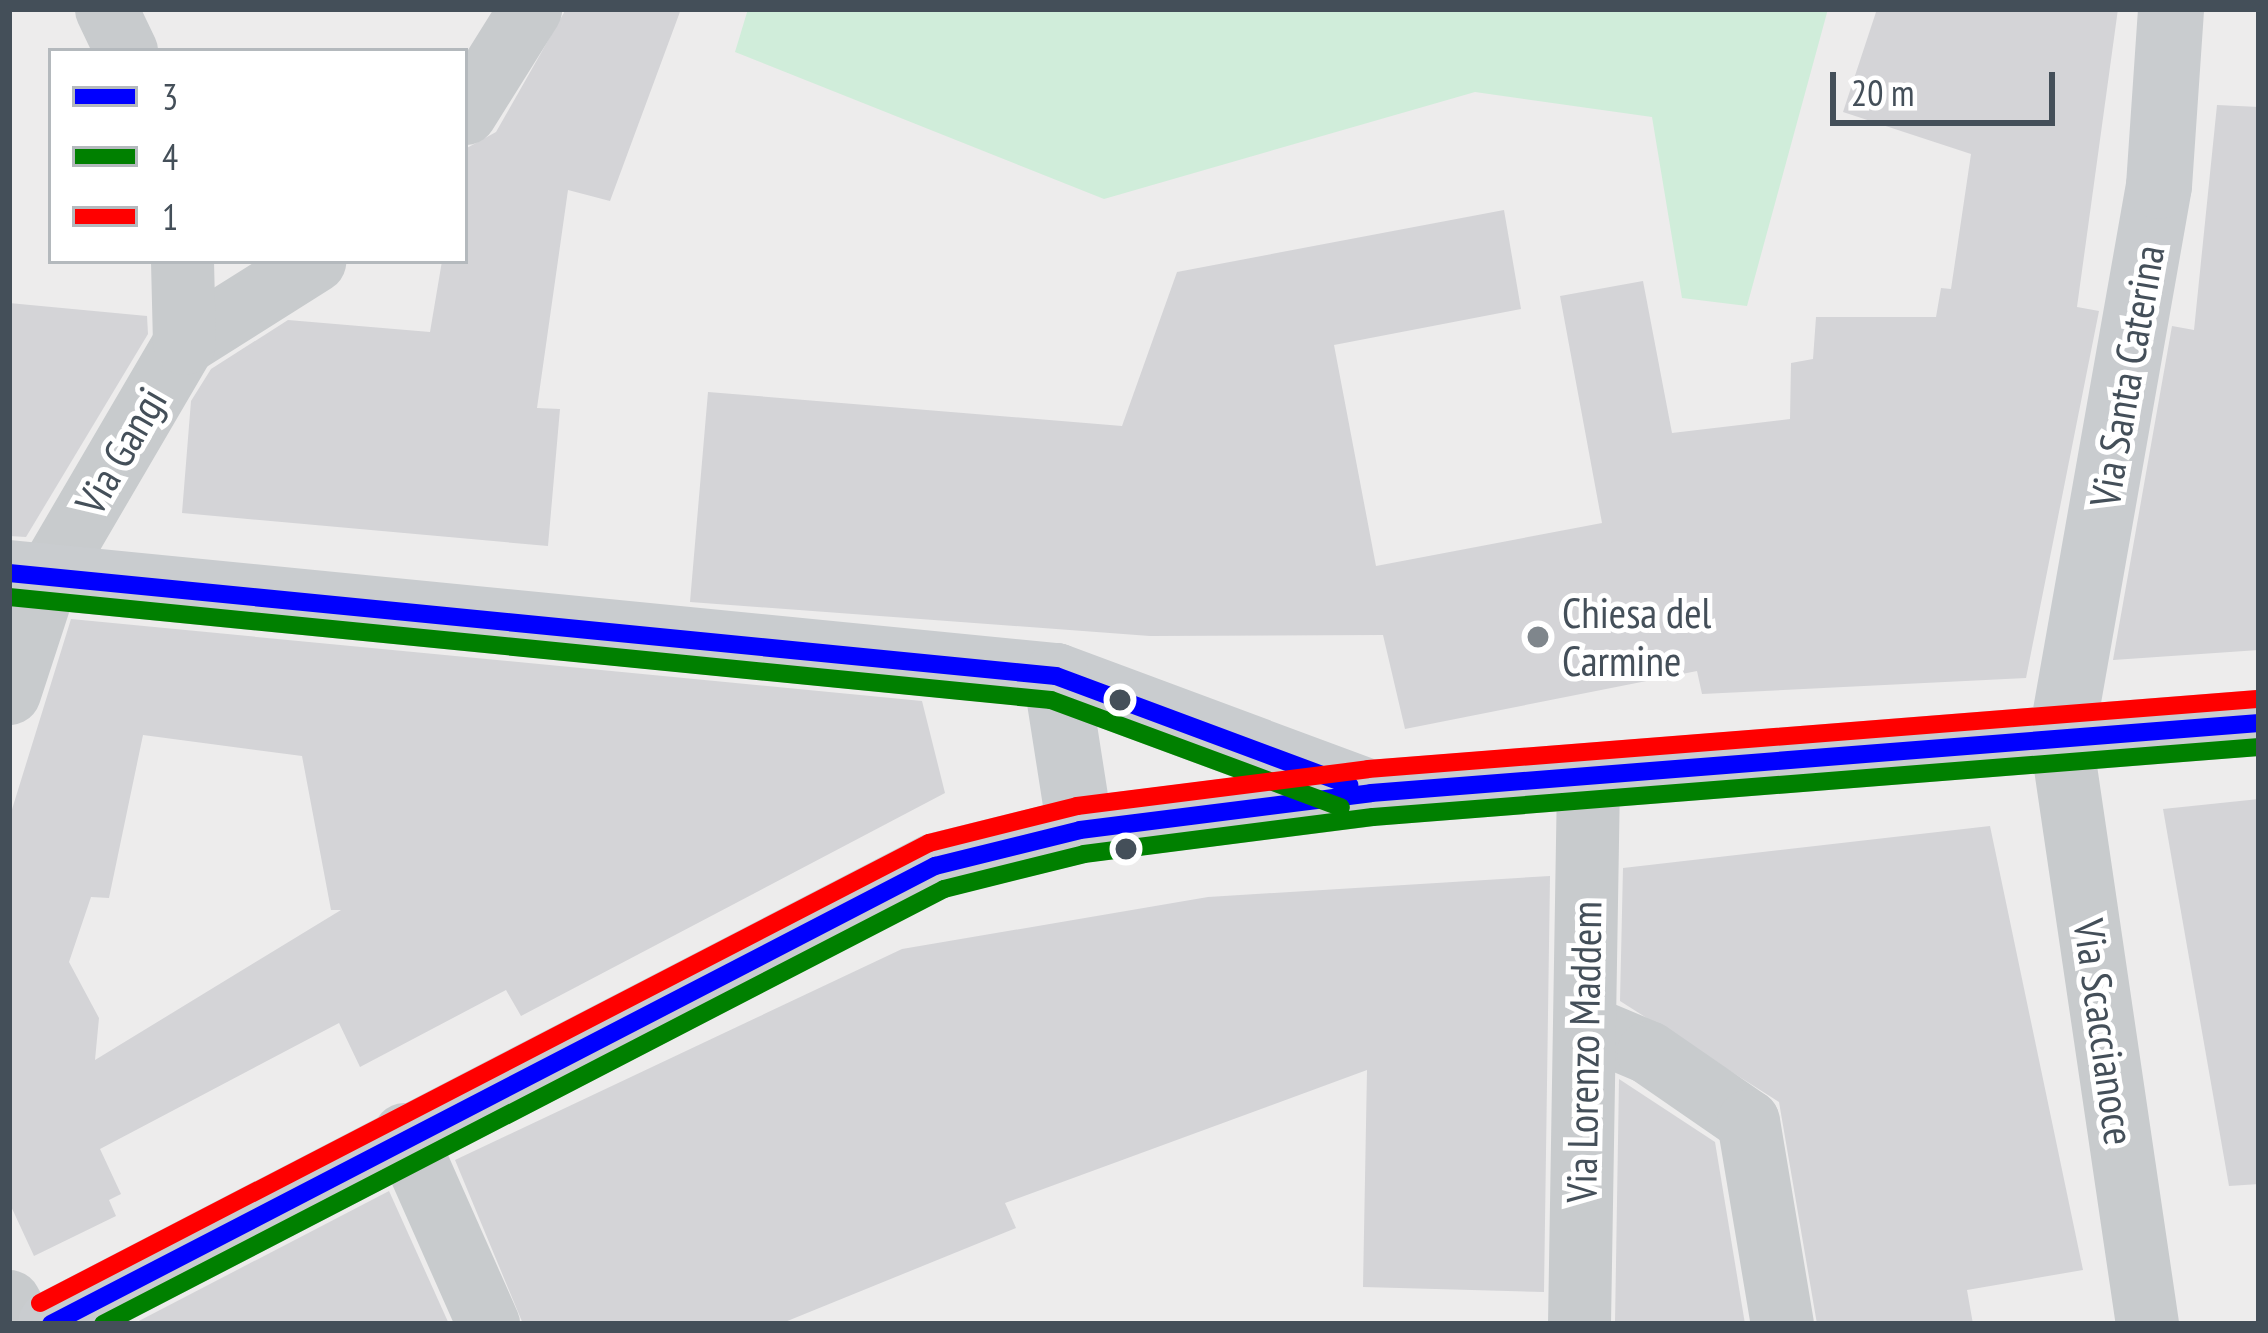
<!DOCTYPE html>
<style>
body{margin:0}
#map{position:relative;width:2268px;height:1333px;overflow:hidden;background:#edecec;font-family:"PT Sans Narrow",sans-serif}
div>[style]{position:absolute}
.green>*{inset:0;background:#d0edda}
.building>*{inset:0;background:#d4d4d7}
.street>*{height:63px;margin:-31.5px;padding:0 31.5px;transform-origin:31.5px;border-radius:31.5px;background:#c8cbcd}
.secondary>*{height:66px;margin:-33px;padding:0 33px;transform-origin:33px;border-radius:33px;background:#c9cccf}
.bus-1>*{height:18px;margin:-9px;padding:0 9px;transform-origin:9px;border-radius:9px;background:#00f}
.bus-2>*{height:18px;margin:-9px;padding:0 9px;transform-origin:9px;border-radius:9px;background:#008000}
.bus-3>*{height:18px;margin:-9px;padding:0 9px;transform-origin:9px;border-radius:9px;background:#f00}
.dots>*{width:33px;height:33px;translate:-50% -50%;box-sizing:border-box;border:6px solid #fff;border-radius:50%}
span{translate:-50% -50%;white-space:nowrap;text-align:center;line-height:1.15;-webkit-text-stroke:10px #fff;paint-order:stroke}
.street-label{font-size:42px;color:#444f59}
.poi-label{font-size:42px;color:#444f59}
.left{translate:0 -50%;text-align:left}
.frame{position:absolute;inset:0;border:12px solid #444f59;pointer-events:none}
.legend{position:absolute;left:48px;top:48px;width:420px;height:216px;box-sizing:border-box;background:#fff;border:3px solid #b4b9bd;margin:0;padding:15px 21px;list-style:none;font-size:36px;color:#444f59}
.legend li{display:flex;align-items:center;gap:24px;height:60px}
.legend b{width:60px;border:3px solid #b4b9bd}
.scale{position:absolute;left:1830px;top:72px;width:225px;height:54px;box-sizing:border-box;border:6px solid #444f59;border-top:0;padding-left:15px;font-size:36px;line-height:42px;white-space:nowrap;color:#444f59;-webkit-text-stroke:9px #fff;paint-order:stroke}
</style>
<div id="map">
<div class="green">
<div style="clip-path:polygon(748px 9px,1828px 9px,1747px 306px,1682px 298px,1652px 117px,1475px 92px,1104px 199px,735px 52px)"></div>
</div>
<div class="building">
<div style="clip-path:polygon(566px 9px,681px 9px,610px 201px,568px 190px,537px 408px,560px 409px,548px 546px,182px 513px,191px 401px,211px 369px,288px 320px,430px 332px,442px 261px,465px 261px,465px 149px,496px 132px)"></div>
<div style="clip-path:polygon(1877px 9px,2118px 9px,2077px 307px,2099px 311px,2026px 678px,1702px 694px,1697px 671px,1405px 729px,1383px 635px,1150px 636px,690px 602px,708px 392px,1122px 426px,1177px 272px,1504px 210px,1521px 309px,1334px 345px,1376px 566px,1602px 523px,1560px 296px,1643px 281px,1672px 433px,1790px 419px,1791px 363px,1813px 359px,1816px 317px,1936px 317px,1941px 288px,1951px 289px,1971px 154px,1843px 112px)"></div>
<div style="clip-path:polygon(2217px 105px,2259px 107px,2259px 650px,2113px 660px,2172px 326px,2194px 330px)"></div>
<div style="clip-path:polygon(9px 303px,147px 316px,148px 334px,26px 537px,9px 536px)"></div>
<div style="clip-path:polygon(evenodd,71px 619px,922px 701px,945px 793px,521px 1016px,506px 990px,360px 1067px,339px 1023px,100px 1149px,121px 1194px,109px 1200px,116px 1216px,34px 1256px,9px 1202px,9px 819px,71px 619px,143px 735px,302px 756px,331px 910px,341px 910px,95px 1060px,99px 1018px,69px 962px,91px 897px,109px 898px,143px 735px)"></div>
<div style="clip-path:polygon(2259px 799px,2259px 1184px,2229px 1186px,2163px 809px)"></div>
<div style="clip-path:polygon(1990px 826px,2083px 1270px,1967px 1290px,1973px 1324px,1817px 1324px,1779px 1102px,1620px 1001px,1623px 868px)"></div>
<div style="clip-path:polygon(1550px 876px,1544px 1292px,1363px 1287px,1367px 1070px,1005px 1203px,1016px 1228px,780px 1324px,523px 1324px,455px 1160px,902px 949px,1208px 897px)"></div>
<div style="clip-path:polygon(1619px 1079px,1715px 1142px,1745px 1324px,1615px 1324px)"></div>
<div style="clip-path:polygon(389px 1191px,449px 1324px,133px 1324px)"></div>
</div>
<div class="street">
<div style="left:106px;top:9px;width:47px;rotate:64.5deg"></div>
<div style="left:465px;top:113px;width:123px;rotate:-58deg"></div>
<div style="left:184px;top:343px;width:154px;rotate:-32.2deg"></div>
<div style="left:9px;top:693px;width:122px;rotate:-71.9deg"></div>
<div style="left:47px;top:577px;width:271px;rotate:-59.7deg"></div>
<div style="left:184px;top:343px;width:82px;rotate:-91.4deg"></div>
<div style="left:2061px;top:740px;width:590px;rotate:81.62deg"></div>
<div style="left:1586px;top:1026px;width:67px;rotate:22.8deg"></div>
<div style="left:1648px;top:1052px;width:121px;rotate:34.6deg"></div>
<div style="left:1748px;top:1121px;width:206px;rotate:80.5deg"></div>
<div style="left:404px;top:1134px;width:208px;rotate:66.1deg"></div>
<div style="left:9px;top:1301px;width:26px;rotate:62deg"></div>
<div style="left:1579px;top:1324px;width:543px;rotate:-89.05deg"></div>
</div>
<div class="secondary">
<div style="left:9px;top:573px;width:1052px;rotate:5.62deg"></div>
<div style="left:1056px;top:676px;width:327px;rotate:20.4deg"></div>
<div style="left:1056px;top:676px;width:156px;rotate:81.1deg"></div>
<div style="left:2061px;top:740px;width:563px;rotate:-79.97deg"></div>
<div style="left:2159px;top:186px;width:177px;rotate:-86.1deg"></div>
<div style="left:51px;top:1324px;width:996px;rotate:-27.39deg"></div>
<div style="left:935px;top:866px;width:149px;rotate:-13.9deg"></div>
<div style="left:1080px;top:830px;width:293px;rotate:-7.2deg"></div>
<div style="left:1371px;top:793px;width:891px;rotate:-4.51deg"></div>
</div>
<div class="bus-1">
<div style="left:9px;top:573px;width:1052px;rotate:5.62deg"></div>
<div style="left:1056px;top:676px;width:313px;rotate:20.4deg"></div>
<div style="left:51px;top:1324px;width:996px;rotate:-27.39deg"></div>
<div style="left:935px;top:866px;width:149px;rotate:-13.9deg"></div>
<div style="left:1080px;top:830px;width:293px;rotate:-7.2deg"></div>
<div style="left:1371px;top:793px;width:891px;rotate:-4.51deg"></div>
</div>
<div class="bus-2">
<div style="left:9px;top:597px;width:1047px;rotate:5.65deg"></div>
<div style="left:1051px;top:700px;width:309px;rotate:20.3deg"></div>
<div style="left:103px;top:1324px;width:947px;rotate:-27.35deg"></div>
<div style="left:944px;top:889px;width:144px;rotate:-14deg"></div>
<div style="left:1084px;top:854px;width:291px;rotate:-7.3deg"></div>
<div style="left:1373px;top:817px;width:889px;rotate:-4.52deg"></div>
</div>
<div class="bus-3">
<div style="left:40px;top:1303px;width:1001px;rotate:-27.36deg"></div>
<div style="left:929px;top:843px;width:153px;rotate:-14deg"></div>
<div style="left:1077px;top:806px;width:293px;rotate:-7.2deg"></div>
<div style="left:1368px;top:769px;width:892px;rotate:-4.5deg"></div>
</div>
<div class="dots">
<div style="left:1538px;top:637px;background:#7f868c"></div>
<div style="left:1120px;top:700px;background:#444f59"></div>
<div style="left:1126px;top:849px;background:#444f59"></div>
</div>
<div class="street-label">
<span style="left:2127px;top:376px;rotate:-80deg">Via Santa Caterina</span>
<span style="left:121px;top:451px;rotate:-60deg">Via Gangi</span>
<span style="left:2104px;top:1032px;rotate:82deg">Via Scaccianoce</span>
<span style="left:1584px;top:1052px;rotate:-89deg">Via Lorenzo Maddem</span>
</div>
<div class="poi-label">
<span class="left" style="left:1562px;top:637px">Chiesa del<br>Carmine</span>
</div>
<div class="frame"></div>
<ul class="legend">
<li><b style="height:15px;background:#00f"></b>3</li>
<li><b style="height:15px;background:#008000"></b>4</li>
<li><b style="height:15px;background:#f00"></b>1</li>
</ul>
<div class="scale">20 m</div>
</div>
